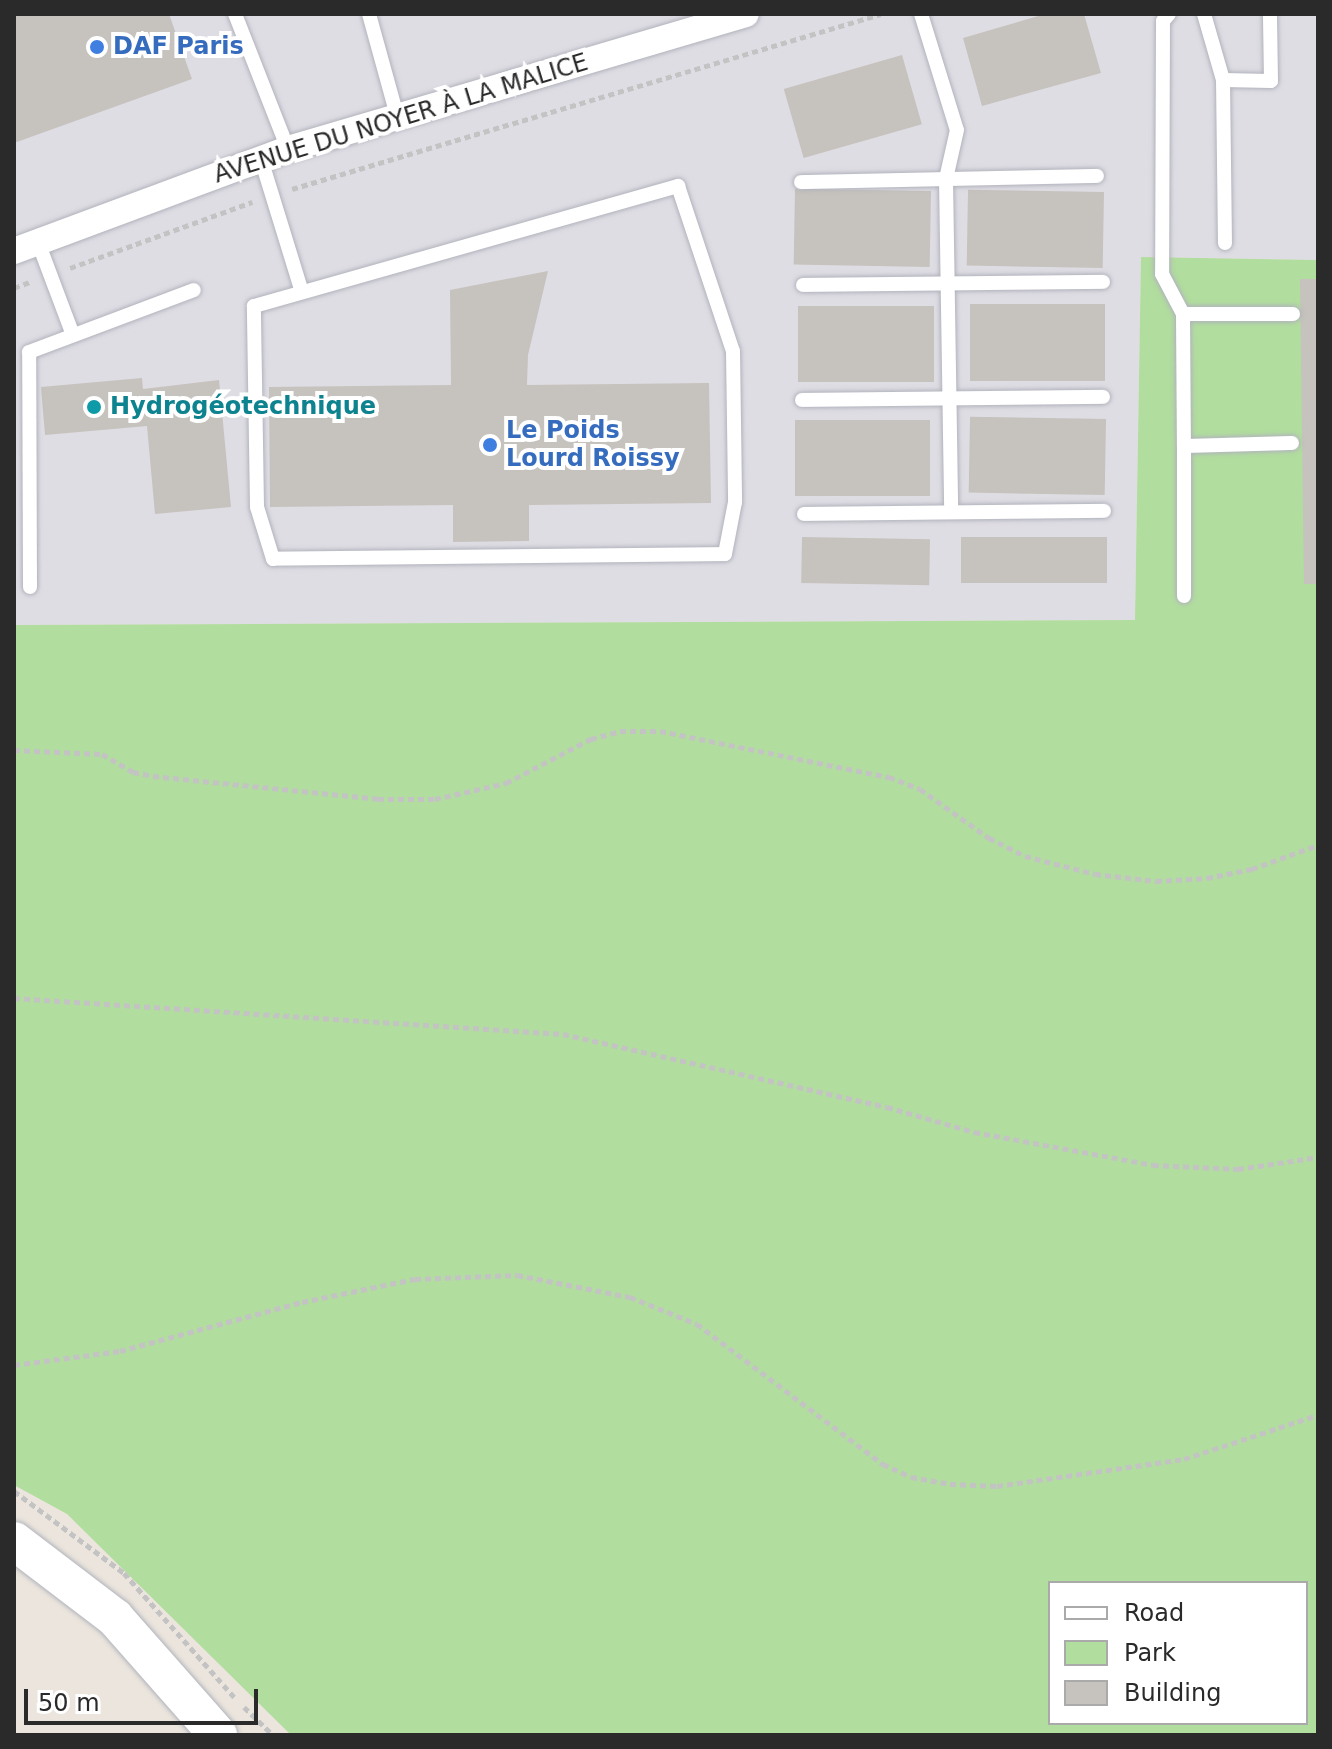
<!DOCTYPE html>
<meta charset="utf-8">
<style>
body{margin:0}
#map{position:relative;width:1332px;height:1749px;overflow:hidden;background:#ebe5dd;font-family:"DejaVu Sans",sans-serif}
div>[style]{position:absolute}
.industrial>*{inset:0;background:#dfdde4}
.green>*{inset:0;background:#b1dd9e}
.building>*{inset:0;background:#c6c2bd;transform-origin:0 0}
.path>*{height:5px;margin-top:-2.5px;transform-origin:0;background:repeating-linear-gradient(90deg,#c3c3c3 0 6px,transparent 0 10px)}
.roads{filter:drop-shadow(0 0 2px #b1b3bc) drop-shadow(0 0 2px #b1b3bc)}
.lane>*{height:14px;margin:-7px;padding:0 7px;transform-origin:7px;border-radius:7px;background:#fff}
.street>*{height:26px;margin:-13px;padding:0 13px;transform-origin:13px;border-radius:13px;background:#fff}
.secondary>*{height:38px;margin:-19px;padding:0 19px;transform-origin:19px;border-radius:19px;background:#fff}
.dots>*{width:22px;height:22px;translate:-50% -50%;box-sizing:border-box;border:4px solid #fff;border-radius:50%}
span{translate:-50% -50%;white-space:nowrap;text-align:center;line-height:1.15;-webkit-text-stroke:8px #fff;paint-order:stroke}
.shop-label{font-size:24px;color:#366cbe;font-weight:700}
.left{translate:0 -50%;text-align:left}
.street-label{font-size:24px;color:#2a2a2a}
.culture-label{font-size:24px;color:#0d838f;font-weight:700}
.frame{position:absolute;inset:0;border:16px solid #2a2a2a;pointer-events:none}
.legend{position:absolute;left:1048px;top:1581px;width:260px;height:144px;box-sizing:border-box;background:#fff;border:2px solid #aaa;margin:0;padding:10px 14px;list-style:none;font-size:24px;color:#2a2a2a}
.legend li{display:flex;align-items:center;gap:16px;height:40px}
.legend b{width:40px;border:2px solid #aaa}
.scale{position:absolute;left:24px;top:1689px;width:234px;height:36px;box-sizing:border-box;border:4px solid #2a2a2a;border-top:0;padding-left:10px;font-size:24px;line-height:28px;white-space:nowrap;color:#2a2a2a;-webkit-text-stroke:6px #fff;paint-order:stroke}
</style>
<div id="map">
<div class="industrial">
<div style="clip-path:polygon(14px 14px,1318px 14px,1318px 260px,1141px 257px,1135px 620px,14px 625px)"></div>
</div>
<div class="green">
<div style="clip-path:polygon(evenodd,1141px 257px,1318px 260px,1318px 1735px,291px 1735px,67px 1514px,14px 1485px,14px 625px,1135px 620px,1141px 257px,1050px 1583px,1306px 1583px,1306px 1723px,1050px 1723px,1050px 1583px)"></div>
</div>
<div class="building">
<div style="clip-path:polygon(14px 14px,169px 14px,192px 79px,14px 143px)"></div>
<div style="clip-path:polygon(1045px 14px,1084px 14px,1101px 73px,982px 106px,963px 38px)"></div>
<div style="left:902px;top:55px;width:72px;height:123px;rotate:74deg"></div>
<div style="left:931px;top:191px;width:76px;height:136px;rotate:91deg"></div>
<div style="left:1104px;top:192px;width:76px;height:136px;rotate:91deg"></div>
<div style="clip-path:polygon(548px 271px,528px 355px,527px 385px,709px 383px,711px 503px,529px 505px,529px 541px,453px 542px,453px 505px,270px 507px,269px 387px,451px 385px,450px 290px)"></div>
<div style="clip-path:polygon(1300px 279px,1318px 279px,1318px 584px,1304px 584px)"></div>
<div style="left:1105px;top:304px;width:77px;height:135px;rotate:90deg"></div>
<div style="left:934px;top:306px;width:76px;height:136px;rotate:90deg"></div>
<div style="clip-path:polygon(142px 378px,143px 389px,219px 380px,231px 507px,155px 514px,147px 426px,45px 435px,41px 387px)"></div>
<div style="left:1106px;top:419px;width:76px;height:136px;rotate:91deg"></div>
<div style="left:930px;top:420px;width:76px;height:135px;rotate:90deg"></div>
<div style="left:802px;top:537px;width:128px;height:46px;rotate:1deg"></div>
<div style="left:1107px;top:537px;width:46px;height:146px;rotate:90deg"></div>
</div>
<div class="path">
<div style="left:292px;top:189px;width:614px;rotate:-16.55deg"></div>
<div style="left:70px;top:268px;width:194px;rotate:-19.9deg"></div>
<div style="left:14px;top:288px;width:17px;rotate:-21deg"></div>
<div style="left:14px;top:750px;width:88px;rotate:2.6deg"></div>
<div style="left:102px;top:754px;width:36px;rotate:30deg"></div>
<div style="left:133px;top:772px;width:20px;rotate:11deg"></div>
<div style="left:153px;top:776px;width:226px;rotate:5.8deg"></div>
<div style="left:378px;top:799px;width:57px"></div>
<div style="left:435px;top:799px;width:73px;rotate:-12.7deg"></div>
<div style="left:506px;top:783px;width:96px;rotate:-27.4deg"></div>
<div style="left:591px;top:739px;width:30px;rotate:-15deg"></div>
<div style="left:620px;top:731px;width:40px"></div>
<div style="left:660px;top:731px;width:234px;rotate:11.4deg"></div>
<div style="left:889px;top:777px;width:33px;rotate:21deg"></div>
<div style="left:920px;top:789px;width:85px;rotate:35.4deg"></div>
<div style="left:989px;top:838px;width:40px;rotate:26.6deg"></div>
<div style="left:1025px;top:856px;width:72px;rotate:14.4deg"></div>
<div style="left:1095px;top:874px;width:61px;rotate:6.5deg"></div>
<div style="left:1156px;top:881px;width:51px;rotate:-3.4deg"></div>
<div style="left:1207px;top:878px;width:46px;rotate:-11.3deg"></div>
<div style="left:1252px;top:869px;width:70px;rotate:-20deg"></div>
<div style="left:14px;top:998px;width:550px;rotate:3.75deg"></div>
<div style="left:563px;top:1034px;width:332px;rotate:12.7deg"></div>
<div style="left:887px;top:1107px;width:91px;rotate:16deg"></div>
<div style="left:974px;top:1132px;width:182px;rotate:10.4deg"></div>
<div style="left:1153px;top:1165px;width:85px;rotate:2.7deg"></div>
<div style="left:1238px;top:1169px;width:81px;rotate:-8.5deg"></div>
<div style="left:14px;top:1365px;width:107px;rotate:-7.5deg"></div>
<div style="left:120px;top:1351px;width:188px;rotate:-15.1deg"></div>
<div style="left:302px;top:1302px;width:115px;rotate:-11.5deg"></div>
<div style="left:415px;top:1279px;width:102px;rotate:-2.2deg"></div>
<div style="left:517px;top:1275px;width:115px;rotate:11deg"></div>
<div style="left:630px;top:1297px;width:72px;rotate:21.9deg"></div>
<div style="left:697px;top:1324px;width:233px;rotate:37deg"></div>
<div style="left:883px;top:1464px;width:31px;rotate:25deg"></div>
<div style="left:911px;top:1477px;width:40px;rotate:10deg"></div>
<div style="left:950px;top:1484px;width:47px;rotate:2.4deg"></div>
<div style="left:997px;top:1486px;width:189px;rotate:-8.2deg"></div>
<div style="left:1184px;top:1459px;width:141px;rotate:-18.2deg"></div>
<div style="left:14px;top:1491px;width:137px;rotate:36.7deg"></div>
<div style="left:124px;top:1573px;width:166px;rotate:48.4deg"></div>
<div style="left:244px;top:1707px;width:40px;rotate:44deg"></div>
</div>
<div class="roads">
<div class="lane">
<div style="left:235px;top:14px;width:145px;rotate:68.6deg"></div>
<div style="left:369px;top:14px;width:106px;rotate:74.6deg"></div>
<div style="left:921px;top:14px;width:121px;rotate:72.8deg"></div>
<div style="left:957px;top:130px;width:50px;rotate:102.7deg"></div>
<div style="left:946px;top:179px;width:333px;rotate:89.1deg"></div>
<div style="left:1169px;top:14px;width:9px;rotate:131deg"></div>
<div style="left:1163px;top:21px;width:253px;rotate:90.2deg"></div>
<div style="left:1162px;top:274px;width:45px;rotate:62.3deg"></div>
<div style="left:1183px;top:314px;width:110px"></div>
<div style="left:1204px;top:14px;width:69px;rotate:73.9deg"></div>
<div style="left:1223px;top:80px;width:163px;rotate:89.3deg"></div>
<div style="left:1223px;top:80px;width:48px;rotate:1.2deg"></div>
<div style="left:1271px;top:81px;width:67px;rotate:-90.9deg"></div>
<div style="left:261px;top:159px;width:139px;rotate:72.9deg"></div>
<div style="left:801px;top:182px;width:296px;rotate:-1.2deg"></div>
<div style="left:678px;top:186px;width:174px;rotate:71.6deg"></div>
<div style="left:733px;top:351px;width:151px;rotate:89.2deg"></div>
<div style="left:735px;top:502px;width:53px;rotate:100.9deg"></div>
<div style="left:725px;top:554px;width:452px;rotate:179.4deg"></div>
<div style="left:273px;top:559px;width:54px;rotate:-107.1deg"></div>
<div style="left:257px;top:507px;width:201px;rotate:-90.9deg"></div>
<div style="left:254px;top:306px;width:441px;rotate:-15.8deg"></div>
<div style="left:38px;top:242px;width:99px;rotate:69.4deg"></div>
<div style="left:803px;top:285px;width:300px;rotate:-0.6deg"></div>
<div style="left:1183px;top:314px;width:132px;rotate:89.6deg"></div>
<div style="left:1184px;top:446px;width:108px;rotate:-1.6deg"></div>
<div style="left:802px;top:400px;width:301px;rotate:-0.6deg"></div>
<div style="left:804px;top:514px;width:300px;rotate:-0.6deg"></div>
<div style="left:30px;top:587px;width:235px;rotate:-90.2deg"></div>
<div style="left:29px;top:352px;width:176px;rotate:-20.6deg"></div>
<div style="left:1184px;top:596px;width:150px;rotate:-90deg"></div>
</div>
<div class="street">
<div style="left:14px;top:251px;width:292px;rotate:-20.4deg"></div>
<div style="left:288px;top:149px;width:477px;rotate:-16.4deg"></div>
</div>
<div class="secondary">
<div style="left:14px;top:1541px;width:127px;rotate:37.3deg"></div>
<div style="left:115px;top:1618px;width:156px;rotate:48.6deg"></div>
</div>
</div>
<div class="dots">
<div style="left:97px;top:47px;background:#3f7fe0"></div>
<div style="left:94px;top:407px;background:#0f9aa8"></div>
<div style="left:490px;top:445px;background:#3f7fe0"></div>
</div>
<div class="shop-label">
<span class="left" style="left:113px;top:47px">DAF Paris</span>
<span class="left" style="left:506px;top:445px">Le Poids<br>Lourd Roissy</span>
</div>
<div class="street-label">
<span style="left:401px;top:119px;rotate:-17deg">AVENUE DU NOYER À LA MALICE</span>
</div>
<div class="culture-label">
<span class="left" style="left:110px;top:407px">Hydrogéotechnique</span>
</div>
<div class="frame"></div>
<ul class="legend">
<li><b style="height:10px;background:#fff"></b>Road</li>
<li><b style="height:22px;background:#b1dd9e"></b>Park</li>
<li><b style="height:22px;background:#c6c2bd"></b>Building</li>
</ul>
<div class="scale">50 m</div>
</div>
